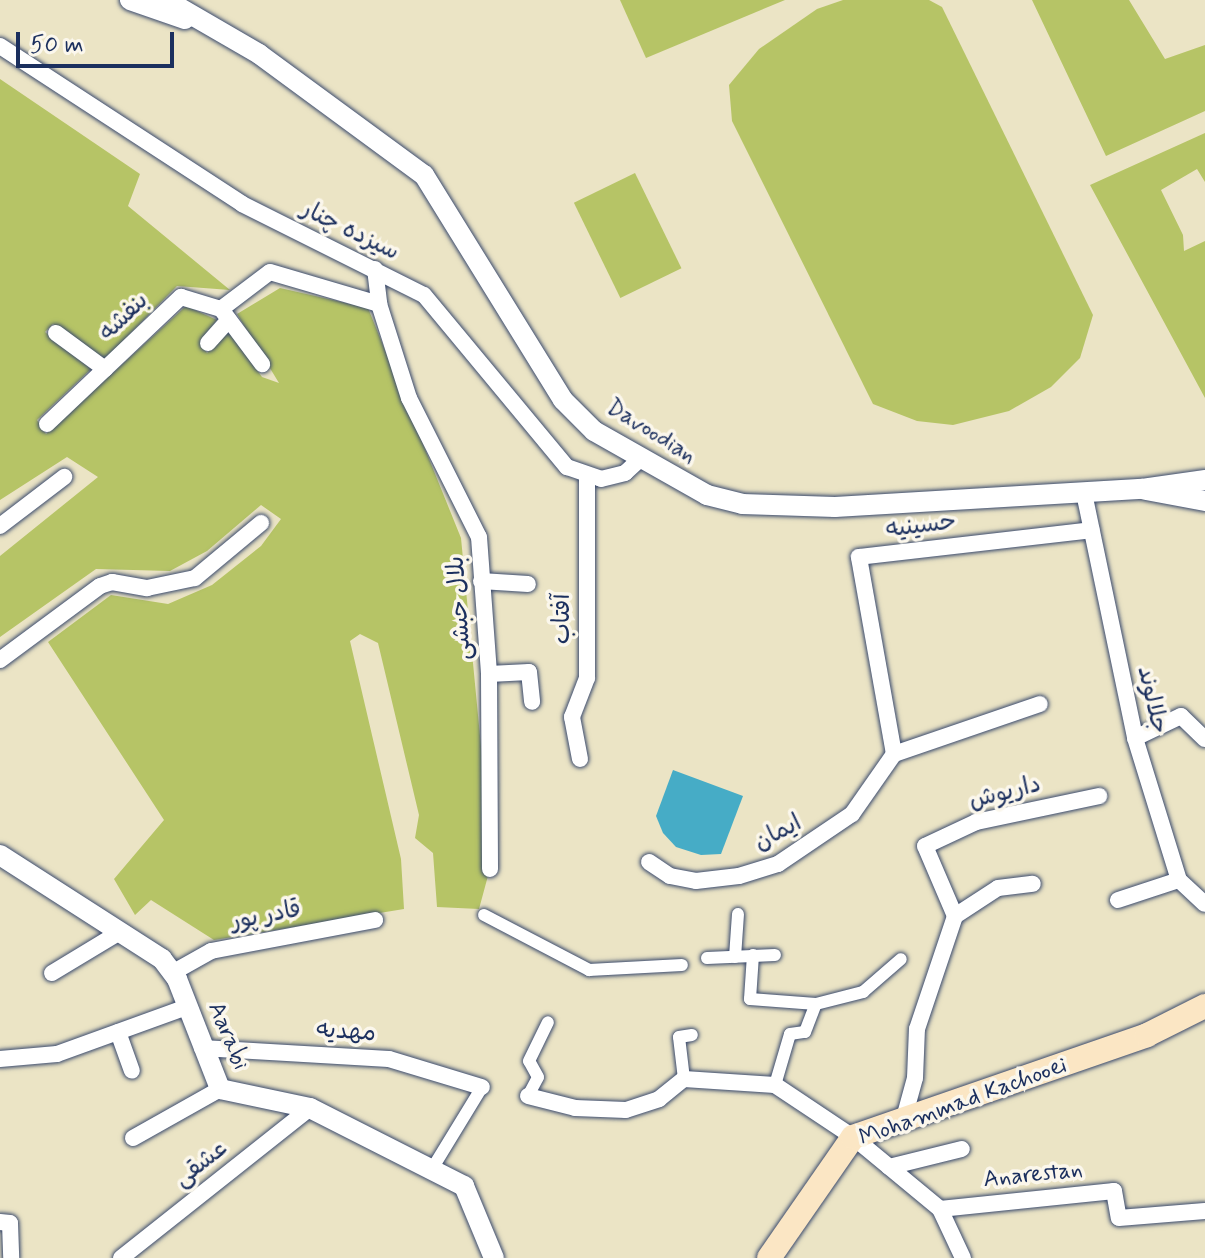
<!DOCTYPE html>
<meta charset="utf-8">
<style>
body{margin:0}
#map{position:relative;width:1205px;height:1258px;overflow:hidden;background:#ebe4c5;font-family:Mynerve,"Playpen Sans Arabic",sans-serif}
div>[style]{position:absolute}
.green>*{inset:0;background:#b6c466;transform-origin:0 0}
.water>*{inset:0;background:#46acc6}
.roads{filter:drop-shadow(0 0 2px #3a4a6d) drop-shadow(0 0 2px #3a4a6d)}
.pedestrian>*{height:12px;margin:-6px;padding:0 6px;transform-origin:6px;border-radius:6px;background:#fff}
.minor>*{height:16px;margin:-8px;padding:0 8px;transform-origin:8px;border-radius:8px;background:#fff}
.tertiary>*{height:20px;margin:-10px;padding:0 10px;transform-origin:10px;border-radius:10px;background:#fff}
.secondary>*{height:24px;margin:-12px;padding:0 12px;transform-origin:12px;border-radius:12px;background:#fbe6c4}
span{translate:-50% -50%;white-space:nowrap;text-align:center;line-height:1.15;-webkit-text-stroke:7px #fbf7ec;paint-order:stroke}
.street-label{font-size:24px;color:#1b2f5e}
.scale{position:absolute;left:16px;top:32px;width:158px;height:36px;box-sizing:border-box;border:4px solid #1b2f5e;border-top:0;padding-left:10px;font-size:24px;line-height:28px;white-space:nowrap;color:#1b2f5e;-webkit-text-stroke:6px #fbf7ec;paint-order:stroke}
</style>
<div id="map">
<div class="green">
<div style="clip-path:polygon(620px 0,785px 0,646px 58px)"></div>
<div style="clip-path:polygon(843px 0,929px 0,942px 7px,1093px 315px,1080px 358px,1051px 387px,1009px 411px,953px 425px,917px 421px,873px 404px,732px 121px,729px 85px,759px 49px,817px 9px)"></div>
<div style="clip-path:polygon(1032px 0,1129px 0,1165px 59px,1205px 45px,1205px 111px,1106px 156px)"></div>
<div style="clip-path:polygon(0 79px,140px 174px,128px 206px,230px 290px,177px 286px,103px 361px,53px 324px,45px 332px,91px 369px,37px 420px,46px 434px,186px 306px,217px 320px,200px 341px,207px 353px,229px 331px,262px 377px,279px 383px,237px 314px,280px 288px,368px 308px,461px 538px,492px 861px,479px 909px,437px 907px,433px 853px,415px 838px,419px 815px,378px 643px,360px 634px,350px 641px,401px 859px,404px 909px,214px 940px,151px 900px,135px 915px,114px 879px,164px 820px,48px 642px,111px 595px,168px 604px,212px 585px,261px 546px,281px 519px,261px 505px,207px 551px,170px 571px,96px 569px,0 637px,0 556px,98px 477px,67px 457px,0 500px)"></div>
<div style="clip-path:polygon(1205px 133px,1205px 182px,1197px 169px,1161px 190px,1183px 235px,1184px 251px,1205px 241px,1205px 398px,1090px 185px)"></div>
<div style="left:635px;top:173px;width:106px;height:68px;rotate:64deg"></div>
</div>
<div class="water">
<div style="clip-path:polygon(673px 770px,743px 796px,721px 854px,701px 855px,676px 847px,663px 833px,656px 816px)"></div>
</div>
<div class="roads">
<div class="pedestrian">
<div style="left:484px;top:915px;width:119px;rotate:27.6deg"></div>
<div style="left:589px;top:970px;width:93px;rotate:-3.1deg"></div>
<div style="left:753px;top:955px;width:44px;rotate:93.9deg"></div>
<div style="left:750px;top:999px;width:66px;rotate:4.3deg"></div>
<div style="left:816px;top:1004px;width:49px;rotate:-14.3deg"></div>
<div style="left:863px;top:992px;width:50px;rotate:-41deg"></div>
<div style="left:735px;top:957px;width:43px;rotate:-86deg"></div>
<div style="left:707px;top:958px;width:68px;rotate:-2.5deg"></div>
<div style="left:684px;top:1079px;width:42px;rotate:-96.8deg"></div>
<div style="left:679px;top:1037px;width:13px;rotate:-9deg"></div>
<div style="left:775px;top:1085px;width:53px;rotate:-73.6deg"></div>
<div style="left:790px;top:1034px;width:15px;rotate:-8deg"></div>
<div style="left:805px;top:1032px;width:30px;rotate:-69deg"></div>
<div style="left:528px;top:1096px;width:21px;rotate:-62deg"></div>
<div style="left:538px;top:1077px;width:18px;rotate:-119deg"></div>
<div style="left:529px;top:1061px;width:43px;rotate:-64deg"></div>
<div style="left:432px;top:1169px;width:96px;rotate:-58.6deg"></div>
</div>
<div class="minor">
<div style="left:0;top:46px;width:289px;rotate:33.1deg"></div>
<div style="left:242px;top:204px;width:203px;rotate:26.6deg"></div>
<div style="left:424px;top:295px;width:224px;rotate:50.3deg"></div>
<div style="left:567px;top:467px;width:36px;rotate:19deg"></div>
<div style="left:601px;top:479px;width:25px;rotate:-14deg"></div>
<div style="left:625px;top:473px;width:19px;rotate:-43deg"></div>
<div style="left:375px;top:269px;width:35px;rotate:83deg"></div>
<div style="left:379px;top:304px;width:99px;rotate:72.3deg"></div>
<div style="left:409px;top:398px;width:156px;rotate:63.3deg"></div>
<div style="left:479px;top:537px;width:137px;rotate:85.8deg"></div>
<div style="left:489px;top:674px;width:195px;rotate:89.7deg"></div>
<div style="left:221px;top:309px;width:61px;rotate:-37.1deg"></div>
<div style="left:270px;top:272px;width:114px;rotate:16.4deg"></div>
<div style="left:221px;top:309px;width:69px;rotate:53.3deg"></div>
<div style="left:56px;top:333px;width:61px;rotate:36.3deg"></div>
<div style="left:208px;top:343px;width:31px;rotate:-48deg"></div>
<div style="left:47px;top:424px;width:185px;rotate:-43.5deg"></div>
<div style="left:181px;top:297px;width:42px;rotate:16.7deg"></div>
<div style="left:1084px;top:493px;width:250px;rotate:78.2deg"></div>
<div style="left:1135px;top:738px;width:149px;rotate:72.8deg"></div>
<div style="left:1179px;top:880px;width:35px;rotate:43deg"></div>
<div style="left:0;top:526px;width:81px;rotate:-37.4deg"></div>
<div style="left:481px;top:581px;width:47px;rotate:3.7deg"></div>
<div style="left:0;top:660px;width:124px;rotate:-36.5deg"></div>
<div style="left:100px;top:586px;width:13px;rotate:-18deg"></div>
<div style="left:112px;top:582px;width:36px;rotate:10deg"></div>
<div style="left:147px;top:588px;width:49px;rotate:-11.8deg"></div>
<div style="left:195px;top:578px;width:86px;rotate:-39.8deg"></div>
<div style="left:489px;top:674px;width:40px;rotate:-2.9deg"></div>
<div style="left:529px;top:672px;width:30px;rotate:84deg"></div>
<div style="left:1135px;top:738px;width:51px;rotate:-25.6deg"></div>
<div style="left:1181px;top:716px;width:33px;rotate:44deg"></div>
<div style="left:894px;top:754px;width:200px;rotate:-100.1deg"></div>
<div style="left:859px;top:557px;width:234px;rotate:-6.6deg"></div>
<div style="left:894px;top:754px;width:154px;rotate:-18.9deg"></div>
<div style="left:580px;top:759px;width:43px;rotate:-100.8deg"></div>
<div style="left:572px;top:717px;width:42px;rotate:-69deg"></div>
<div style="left:587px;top:678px;width:202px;rotate:-90deg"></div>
<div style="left:649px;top:862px;width:25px;rotate:34deg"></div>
<div style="left:670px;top:876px;width:26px;rotate:11deg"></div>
<div style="left:696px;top:881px;width:43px;rotate:-6.6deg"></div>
<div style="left:739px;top:876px;width:41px;rotate:-17.1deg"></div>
<div style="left:778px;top:864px;width:89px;rotate:-34deg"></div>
<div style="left:852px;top:814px;width:73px;rotate:-55deg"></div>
<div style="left:1118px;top:900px;width:64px;rotate:-18.2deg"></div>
<div style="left:955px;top:916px;width:51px;rotate:-33.1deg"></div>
<div style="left:998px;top:888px;width:35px;rotate:-7deg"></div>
<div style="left:52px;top:973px;width:79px;rotate:-31.1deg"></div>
<div style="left:172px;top:973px;width:45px;rotate:-29.4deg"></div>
<div style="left:211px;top:951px;width:167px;rotate:-10.7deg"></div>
<div style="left:118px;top:1032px;width:41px;rotate:70.3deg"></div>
<div style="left:202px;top:1048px;width:187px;rotate:3.4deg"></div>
<div style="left:389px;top:1059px;width:97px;rotate:16.8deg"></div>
<div style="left:0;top:1059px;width:57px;rotate:-5deg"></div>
<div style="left:57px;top:1054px;width:138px;rotate:-19.9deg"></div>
<div style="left:528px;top:1096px;width:49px;rotate:14.3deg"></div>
<div style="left:575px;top:1108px;width:51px;rotate:2.2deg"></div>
<div style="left:626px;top:1110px;width:35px;rotate:-18deg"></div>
<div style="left:659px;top:1099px;width:32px;rotate:-39deg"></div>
<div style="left:684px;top:1079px;width:91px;rotate:3.8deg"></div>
<div style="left:775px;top:1085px;width:94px;rotate:33.7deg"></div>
<div style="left:853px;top:1137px;width:113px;rotate:39.6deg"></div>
<div style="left:940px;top:1209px;width:54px;rotate:64.9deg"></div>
<div style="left:904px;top:1118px;width:41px;rotate:-74.6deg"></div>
<div style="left:915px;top:1078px;width:49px;rotate:-87.7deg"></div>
<div style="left:917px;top:1029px;width:119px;rotate:-71.4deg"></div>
<div style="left:955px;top:916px;width:76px;rotate:-113.2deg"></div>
<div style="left:925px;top:846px;width:56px;rotate:-25.2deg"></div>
<div style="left:976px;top:822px;width:126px;rotate:-11.9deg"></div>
<div style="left:133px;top:1138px;width:100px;rotate:-29.4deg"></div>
<div style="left:889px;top:1167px;width:75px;rotate:-13.9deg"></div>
<div style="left:940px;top:1209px;width:175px;rotate:-5.9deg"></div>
<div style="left:1114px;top:1191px;width:27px;rotate:80deg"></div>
<div style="left:1119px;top:1218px;width:86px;rotate:-4.7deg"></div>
<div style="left:0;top:1222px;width:10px;rotate:6deg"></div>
<div style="left:10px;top:1223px;width:35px;rotate:88deg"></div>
<div style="left:121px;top:1258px;width:241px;rotate:-38.4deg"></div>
</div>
<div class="tertiary">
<div style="left:130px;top:0;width:58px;rotate:19.1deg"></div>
<div style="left:166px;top:0;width:108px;rotate:30.1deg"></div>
<div style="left:259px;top:54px;width:205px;rotate:36.3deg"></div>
<div style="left:424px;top:175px;width:264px;rotate:58.3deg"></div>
<div style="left:563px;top:400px;width:44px;rotate:45deg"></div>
<div style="left:594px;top:431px;width:130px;rotate:29.5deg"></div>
<div style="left:707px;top:495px;width:36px;rotate:14deg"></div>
<div style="left:742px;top:504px;width:93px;rotate:1.8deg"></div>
<div style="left:835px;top:507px;width:308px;rotate:-3.4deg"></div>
<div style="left:1142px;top:489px;width:64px;rotate:-8.1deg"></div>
<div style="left:1146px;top:490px;width:60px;rotate:10.6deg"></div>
<div style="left:0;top:855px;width:193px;rotate:32.7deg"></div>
<div style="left:162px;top:959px;width:25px;rotate:53deg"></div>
<div style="left:177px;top:979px;width:118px;rotate:68.6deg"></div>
<div style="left:220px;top:1089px;width:92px;rotate:11.9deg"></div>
<div style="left:310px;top:1108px;width:173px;rotate:26.9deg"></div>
<div style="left:464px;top:1186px;width:78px;rotate:67.4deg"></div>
</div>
<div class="secondary">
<div style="left:769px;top:1258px;width:147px;rotate:-55.2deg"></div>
<div style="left:853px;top:1137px;width:311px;rotate:-19.1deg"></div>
<div style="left:1147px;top:1035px;width:65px;rotate:-26.6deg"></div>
</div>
</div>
<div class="street-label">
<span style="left:350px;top:231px;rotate:26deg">سیزده چنار</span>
<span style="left:124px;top:317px;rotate:-44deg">بنفشه</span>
<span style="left:651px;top:432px;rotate:32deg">Davoodian</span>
<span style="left:921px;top:526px;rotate:-7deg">حسینیه</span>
<span style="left:460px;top:608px;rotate:-94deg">بلال حبشی</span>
<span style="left:563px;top:619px;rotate:-90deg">آفتاب</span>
<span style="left:1152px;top:700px;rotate:77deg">جلالوند</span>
<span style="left:1005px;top:793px;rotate:-14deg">داریوش</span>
<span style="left:778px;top:833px;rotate:-27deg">ایمان</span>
<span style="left:266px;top:916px;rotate:-11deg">قادر پور</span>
<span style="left:346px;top:1032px;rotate:4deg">مهدیه</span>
<span style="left:228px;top:1036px;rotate:67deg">Aarabi</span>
<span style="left:963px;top:1102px;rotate:-20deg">Mohammad Kachooei</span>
<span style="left:201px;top:1164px;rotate:-38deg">عشقی</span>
<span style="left:1033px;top:1175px;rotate:-6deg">Anarestan</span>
</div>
<div class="scale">50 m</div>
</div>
